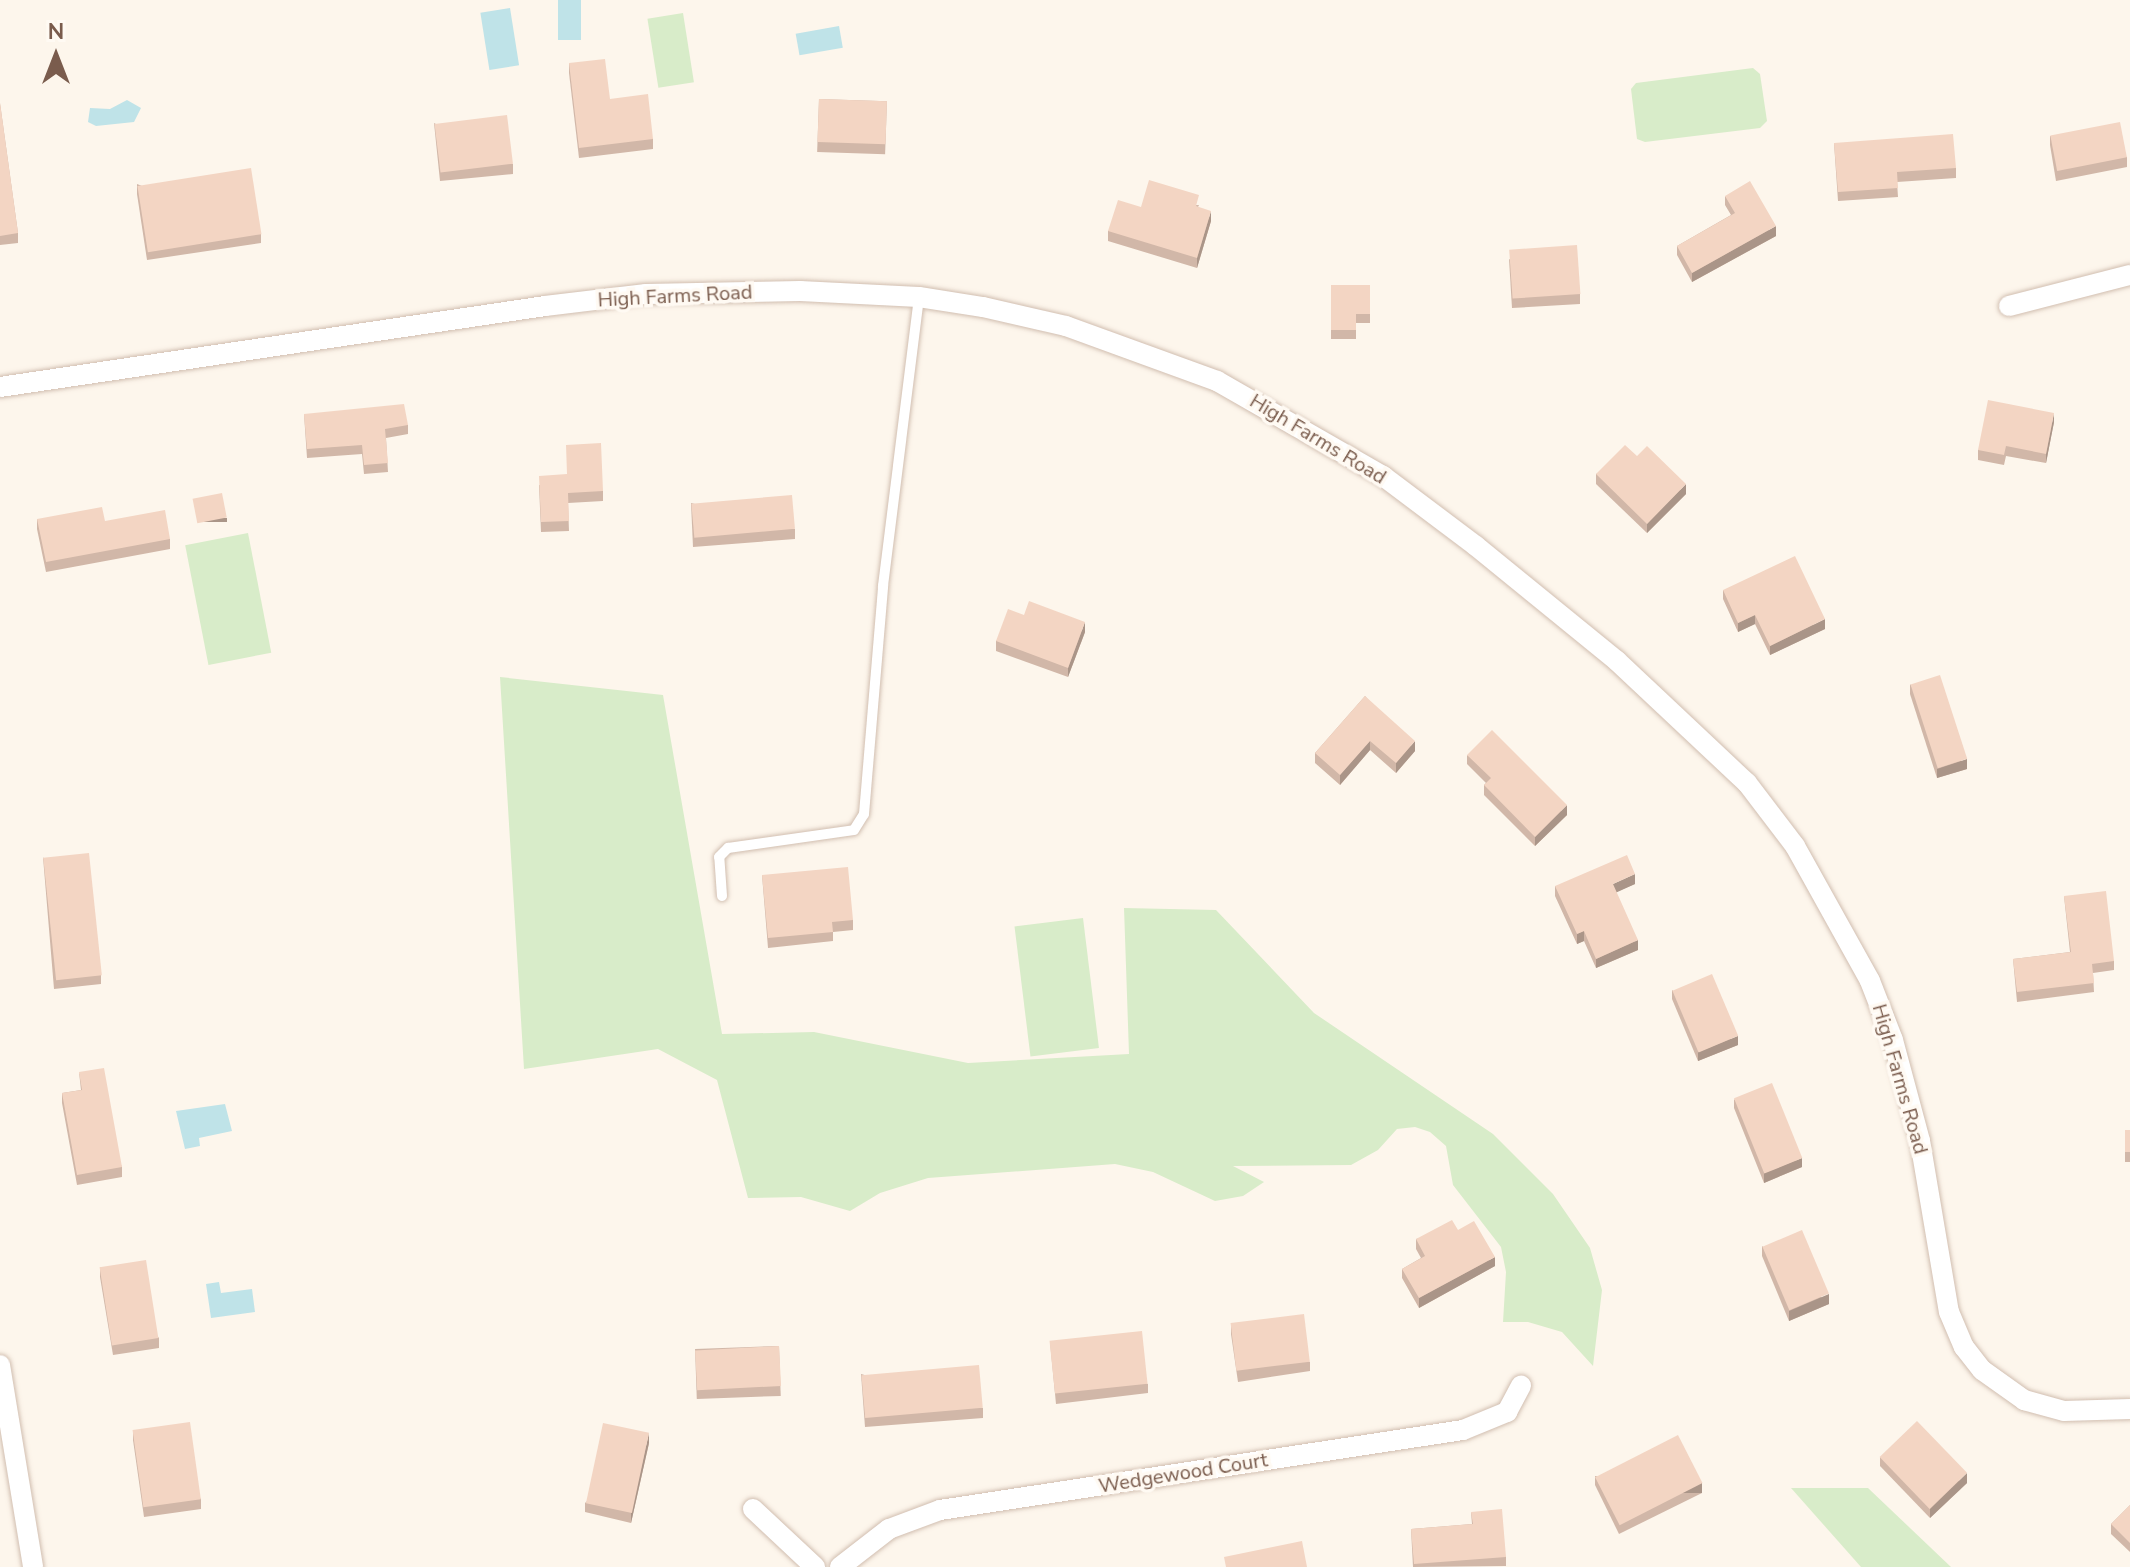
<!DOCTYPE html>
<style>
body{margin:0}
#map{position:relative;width:2130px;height:1567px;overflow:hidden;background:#fdf6ec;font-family:"Nunito Sans",sans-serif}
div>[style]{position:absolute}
.green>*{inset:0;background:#d8ecc9;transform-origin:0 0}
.water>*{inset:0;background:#bfe3e8;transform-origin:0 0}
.roads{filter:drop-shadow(0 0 2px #d1beb0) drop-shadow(0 0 2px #d1beb0)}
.service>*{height:10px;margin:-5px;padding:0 5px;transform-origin:5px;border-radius:5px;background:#fff}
.minor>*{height:20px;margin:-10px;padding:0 10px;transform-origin:10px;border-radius:10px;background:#fff}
.wall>*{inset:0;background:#d1b7a8;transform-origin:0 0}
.shaded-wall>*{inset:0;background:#aa9588;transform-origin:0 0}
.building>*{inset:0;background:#f3d5c3;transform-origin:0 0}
span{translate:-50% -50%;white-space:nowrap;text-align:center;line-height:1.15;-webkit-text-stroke:7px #fffaf3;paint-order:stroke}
.street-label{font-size:20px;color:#7a5c4d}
.north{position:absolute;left:16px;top:16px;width:80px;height:80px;-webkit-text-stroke:6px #fffaf3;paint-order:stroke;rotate:0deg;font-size:22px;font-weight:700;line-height:32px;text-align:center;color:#7a5c4d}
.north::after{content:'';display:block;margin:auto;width:28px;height:36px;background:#7a5c4d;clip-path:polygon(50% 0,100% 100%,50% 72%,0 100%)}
</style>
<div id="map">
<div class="green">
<div style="left:683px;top:13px;width:70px;height:36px;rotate:81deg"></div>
<div style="clip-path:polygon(1753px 68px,1760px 74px,1767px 121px,1760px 128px,1645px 142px,1637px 139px,1631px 89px,1636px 83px)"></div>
<div style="left:248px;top:533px;width:122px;height:64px;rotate:79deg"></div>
<div style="clip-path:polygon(500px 677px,663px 695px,722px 1034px,814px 1032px,968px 1063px,1129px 1054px,1124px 908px,1216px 910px,1314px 1013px,1493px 1134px,1553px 1194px,1590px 1248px,1602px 1290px,1593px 1366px,1562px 1332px,1528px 1322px,1503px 1322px,1506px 1272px,1501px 1247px,1453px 1185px,1446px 1146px,1430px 1132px,1415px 1127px,1397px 1129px,1378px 1150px,1351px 1165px,1233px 1166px,1264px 1182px,1243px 1196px,1215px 1201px,1153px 1172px,1115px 1164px,928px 1178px,880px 1193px,850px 1211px,801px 1197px,748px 1198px,717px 1080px,658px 1049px,524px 1069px)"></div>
<div style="left:1083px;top:918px;width:131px;height:69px;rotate:83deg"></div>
<div style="clip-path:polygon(1791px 1488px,1868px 1488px,1951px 1567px,1861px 1567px)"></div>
</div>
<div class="water">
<div style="left:558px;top:0;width:23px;height:40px"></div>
<div style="left:510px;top:8px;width:58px;height:30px;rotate:81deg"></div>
<div style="left:839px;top:26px;width:22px;height:44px;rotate:80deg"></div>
<div style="clip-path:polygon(127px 100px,141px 108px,134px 122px,96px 126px,88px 122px,90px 108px,110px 109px)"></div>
<div style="clip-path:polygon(225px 1104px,232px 1131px,199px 1138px,200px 1146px,185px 1149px,176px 1111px)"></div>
<div style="clip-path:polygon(219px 1282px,221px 1293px,252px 1289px,255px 1312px,211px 1318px,206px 1284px)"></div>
</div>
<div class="roads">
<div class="service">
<div style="left:722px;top:896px;width:39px;rotate:-94deg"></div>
<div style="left:719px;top:857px;width:13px;rotate:-45deg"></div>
<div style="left:728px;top:848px;width:127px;rotate:-8.1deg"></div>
<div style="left:854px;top:830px;width:19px;rotate:-58deg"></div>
<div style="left:864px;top:814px;width:229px;rotate:-85.2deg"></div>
<div style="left:883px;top:586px;width:291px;rotate:-82.9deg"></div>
</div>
<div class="minor">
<div style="left:2009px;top:306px;width:125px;rotate:-14.4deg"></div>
<div style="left:0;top:387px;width:551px;rotate:-8.45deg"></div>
<div style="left:545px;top:306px;width:102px;rotate:-6.8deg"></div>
<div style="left:646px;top:294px;width:154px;rotate:-1.1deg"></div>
<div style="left:800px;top:291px;width:119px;rotate:2.9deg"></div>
<div style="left:919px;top:297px;width:65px;rotate:8.9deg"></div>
<div style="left:983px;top:307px;width:85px;rotate:12.9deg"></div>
<div style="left:1066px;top:326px;width:161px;rotate:20deg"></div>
<div style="left:1217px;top:381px;width:191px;rotate:29.8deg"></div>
<div style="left:1383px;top:476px;width:116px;rotate:37deg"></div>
<div style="left:1476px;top:546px;width:182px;rotate:39.2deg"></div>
<div style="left:1617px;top:661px;width:178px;rotate:43.2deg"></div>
<div style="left:1747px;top:783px;width:79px;rotate:52.7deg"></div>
<div style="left:1795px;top:846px;width:154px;rotate:60.9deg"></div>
<div style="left:1870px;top:981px;width:63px;rotate:68.7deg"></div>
<div style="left:1893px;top:1040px;width:105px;rotate:75deg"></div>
<div style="left:1920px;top:1141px;width:173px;rotate:80.4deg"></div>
<div style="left:1949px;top:1312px;width:38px;rotate:67deg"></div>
<div style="left:1964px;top:1347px;width:29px;rotate:52deg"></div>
<div style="left:1982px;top:1370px;width:52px;rotate:35.5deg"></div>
<div style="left:2024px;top:1400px;width:41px;rotate:15.4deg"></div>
<div style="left:2064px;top:1411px;width:66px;rotate:-1.7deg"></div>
<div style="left:0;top:1365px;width:205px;rotate:80.7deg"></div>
<div style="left:753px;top:1509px;width:85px;rotate:43.1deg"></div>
<div style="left:840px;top:1567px;width:62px;rotate:-37.8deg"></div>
<div style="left:889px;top:1529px;width:54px;rotate:-20.4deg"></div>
<div style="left:940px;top:1510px;width:529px;rotate:-8.7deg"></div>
<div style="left:1463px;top:1430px;width:48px;rotate:-22.2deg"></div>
<div style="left:1507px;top:1412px;width:30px;rotate:-62deg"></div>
</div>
</div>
<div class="wall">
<div style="clip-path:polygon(569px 63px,653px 139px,653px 149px,579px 158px,569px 73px)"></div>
<div style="left:819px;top:99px;width:68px;height:53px;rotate:2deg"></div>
<div style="clip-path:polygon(0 103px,18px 233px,18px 243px,0 245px)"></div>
<div style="clip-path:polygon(434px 123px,513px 164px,513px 174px,440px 181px)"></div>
<div style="clip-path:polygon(2050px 136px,2127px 157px,2127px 167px,2056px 181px,2050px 145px)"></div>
<div style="clip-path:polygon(1834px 143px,1956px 168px,1956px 178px,1897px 182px,1898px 197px,1838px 201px)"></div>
<div style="clip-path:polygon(137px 184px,261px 234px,261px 243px,147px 260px,137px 194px)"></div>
<div style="clip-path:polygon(1725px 196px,1776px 236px,1692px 282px,1677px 255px,1677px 246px,1731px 215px,1725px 205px)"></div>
<div style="clip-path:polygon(1199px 205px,1198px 207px,1211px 221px,1197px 268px,1108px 241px,1108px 231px,1141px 207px)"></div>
<div style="clip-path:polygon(1509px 259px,1580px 294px,1580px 304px,1512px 308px)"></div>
<div style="clip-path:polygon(1331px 285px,1370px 285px,1370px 323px,1356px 323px,1356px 339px,1331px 339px)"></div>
<div style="clip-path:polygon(304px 414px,408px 425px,408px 434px,386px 438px,388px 472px,364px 474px,362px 454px,307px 458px)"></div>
<div style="clip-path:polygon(2054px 422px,2046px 463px,2006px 456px,2004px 465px,1978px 460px,1978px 450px)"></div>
<div style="clip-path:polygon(1637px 456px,1686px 494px,1647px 533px,1596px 484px,1596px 474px)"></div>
<div style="clip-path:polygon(539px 485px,603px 491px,603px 501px,568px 503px,569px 531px,541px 532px)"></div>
<div style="clip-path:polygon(691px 503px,795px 529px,795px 539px,693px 547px)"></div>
<div style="clip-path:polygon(37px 519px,105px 521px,170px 539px,170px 549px,46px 572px,37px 529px)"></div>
<div style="clip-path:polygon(1723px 590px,1825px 629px,1770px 655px,1755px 624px,1738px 632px,1723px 599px)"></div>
<div style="clip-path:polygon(1024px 615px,1085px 632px,1068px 677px,996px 651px,996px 641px)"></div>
<div style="clip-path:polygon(1910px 684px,1967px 769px,1937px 778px,1910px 694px)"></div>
<div style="clip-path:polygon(1365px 696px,1415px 751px,1396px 773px,1370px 750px,1340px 785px,1315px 763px,1315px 753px)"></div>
<div style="clip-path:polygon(1467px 755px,1567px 815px,1535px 846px,1484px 795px,1484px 785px,1486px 783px,1467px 764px)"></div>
<div style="clip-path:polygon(43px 857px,101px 975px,101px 984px,54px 989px)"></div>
<div style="clip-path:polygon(762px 875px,853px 920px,853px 930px,833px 932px,833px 941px,768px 948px)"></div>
<div style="clip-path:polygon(1635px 884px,1616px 892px,1638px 950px,1596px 968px,1584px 941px,1577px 944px,1555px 896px,1555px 886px)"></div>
<div style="clip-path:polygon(2064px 896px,2114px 961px,2114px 970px,2093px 973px,2094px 992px,2017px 1002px,2013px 959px,2070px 952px)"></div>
<div style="clip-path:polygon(1672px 990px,1738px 1045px,1698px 1061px,1672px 999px)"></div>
<div style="clip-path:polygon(79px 1072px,122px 1167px,122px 1177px,77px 1185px,62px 1103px,62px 1093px,81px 1090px)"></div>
<div style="clip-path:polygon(1734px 1099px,1802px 1167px,1764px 1183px,1734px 1108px)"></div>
<div style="left:2125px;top:1130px;width:5px;height:32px"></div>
<div style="clip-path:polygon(1458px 1230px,1495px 1266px,1419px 1308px,1402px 1278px,1402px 1269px,1421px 1258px,1416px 1249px,1416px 1239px)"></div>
<div style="clip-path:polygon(1762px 1246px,1829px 1304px,1789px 1321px,1762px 1256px)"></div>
<div style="clip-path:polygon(100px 1267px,159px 1338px,159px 1348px,113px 1355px,100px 1277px)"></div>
<div style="clip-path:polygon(1231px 1324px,1310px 1362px,1310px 1371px,1238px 1382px,1231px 1334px)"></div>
<div style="clip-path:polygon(1050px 1342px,1148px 1384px,1148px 1393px,1056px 1404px)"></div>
<div style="left:779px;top:1346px;width:50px;height:84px;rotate:88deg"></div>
<div style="clip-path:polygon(861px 1374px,983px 1408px,983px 1418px,865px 1427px)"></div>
<div style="clip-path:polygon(133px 1430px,201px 1499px,201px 1509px,144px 1517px,133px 1440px)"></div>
<div style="clip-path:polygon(649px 1443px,631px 1523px,585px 1512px,585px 1503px)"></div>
<div style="clip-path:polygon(1880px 1457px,1967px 1483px,1930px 1518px,1880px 1466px)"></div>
<div style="clip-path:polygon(1595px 1476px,1702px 1493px,1619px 1534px,1595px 1485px)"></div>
<div style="clip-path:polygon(2130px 1505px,2130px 1552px,2111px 1534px,2111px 1524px)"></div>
<div style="clip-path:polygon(1471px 1512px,1506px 1557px,1506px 1566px,1413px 1567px,1411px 1529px,1472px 1524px)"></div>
</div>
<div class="shaded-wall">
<div style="clip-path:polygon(1211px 211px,1211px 221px,1197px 268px,1197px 258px)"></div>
<div style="clip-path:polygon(1776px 226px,1776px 236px,1692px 282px,1692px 273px)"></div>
<div style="clip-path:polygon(2054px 413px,2054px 422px,2046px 463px,2046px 454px)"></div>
<div style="clip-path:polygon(1686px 484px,1686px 494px,1647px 533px,1647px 524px)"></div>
<div style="left:227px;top:518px;width:4px;height:30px;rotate:90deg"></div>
<div style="clip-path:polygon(1755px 615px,1755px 624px,1738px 632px,1738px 623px)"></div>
<div style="clip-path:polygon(1825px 619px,1825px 629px,1770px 655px,1770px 646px)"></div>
<div style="clip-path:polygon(1085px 622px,1085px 632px,1068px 677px,1068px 668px)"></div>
<div style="clip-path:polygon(1370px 741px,1370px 750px,1340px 785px,1340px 775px)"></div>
<div style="clip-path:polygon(1415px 741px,1415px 751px,1396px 773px,1396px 763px)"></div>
<div style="clip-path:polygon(1967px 759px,1967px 769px,1937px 778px,1937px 769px)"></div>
<div style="clip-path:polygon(1567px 805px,1567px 815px,1535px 846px,1535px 837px)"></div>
<div style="clip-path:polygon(1635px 874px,1635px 884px,1613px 894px,1613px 884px)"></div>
<div style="clip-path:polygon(1584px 931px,1584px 941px,1577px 944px,1577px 934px)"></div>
<div style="clip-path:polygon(1638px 940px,1638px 950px,1596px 968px,1596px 959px)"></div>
<div style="clip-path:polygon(1738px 1036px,1738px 1045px,1698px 1061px,1698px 1052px)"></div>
<div style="clip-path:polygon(1802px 1158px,1802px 1167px,1764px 1183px,1764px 1173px)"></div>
<div style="clip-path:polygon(1495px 1257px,1495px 1266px,1419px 1308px,1419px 1298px)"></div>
<div style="clip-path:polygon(1829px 1294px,1829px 1304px,1789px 1321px,1789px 1311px)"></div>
<div style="clip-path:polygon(649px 1433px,649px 1443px,631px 1523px,631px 1513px)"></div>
<div style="clip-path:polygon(1967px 1473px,1967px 1483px,1930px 1518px,1930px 1509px)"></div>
<div style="left:1702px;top:1483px;width:10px;height:93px;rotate:90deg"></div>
</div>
<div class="building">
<div style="clip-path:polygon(605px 59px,610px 99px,648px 94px,653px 139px,579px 148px,569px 63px)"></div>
<div style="left:819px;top:99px;width:68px;height:43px;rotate:2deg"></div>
<div style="clip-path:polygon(0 103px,18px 233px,0 236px)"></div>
<div style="left:507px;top:115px;width:49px;height:73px;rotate:83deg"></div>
<div style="left:2120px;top:122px;width:36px;height:71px;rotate:79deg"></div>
<div style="clip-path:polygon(1953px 134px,1956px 168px,1897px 172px,1898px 188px,1838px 192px,1834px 143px)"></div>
<div style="left:251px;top:168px;width:67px;height:115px;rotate:81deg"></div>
<div style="clip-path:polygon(1149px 180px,1199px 195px,1196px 206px,1211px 211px,1197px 258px,1108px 231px,1118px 200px,1141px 207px)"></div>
<div style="clip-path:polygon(1750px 181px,1776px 226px,1692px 273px,1677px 246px,1735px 213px,1725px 196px)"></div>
<div style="left:1577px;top:245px;width:49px;height:68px;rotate:86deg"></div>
<div style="clip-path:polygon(1331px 285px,1370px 285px,1370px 314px,1356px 314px,1356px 330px,1331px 330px)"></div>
<div style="clip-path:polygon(1988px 400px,2054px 413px,2046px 454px,2006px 446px,2004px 455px,1978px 450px)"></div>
<div style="clip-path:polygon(404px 404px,408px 425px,385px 429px,388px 463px,364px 465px,362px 445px,307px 449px,304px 414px)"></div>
<div style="clip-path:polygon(601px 443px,603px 491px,568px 493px,569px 521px,541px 522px,539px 476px,567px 474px,566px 445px)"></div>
<div style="clip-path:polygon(1625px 445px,1637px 456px,1647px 446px,1686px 484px,1647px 524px,1596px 474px)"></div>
<div style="left:222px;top:493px;width:25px;height:30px;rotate:79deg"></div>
<div style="left:792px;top:495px;width:34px;height:101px;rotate:85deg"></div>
<div style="clip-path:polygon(102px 507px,105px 521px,165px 510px,170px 539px,46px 562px,37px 519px)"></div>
<div style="clip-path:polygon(1795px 556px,1825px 619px,1770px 646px,1755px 615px,1738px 623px,1723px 590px)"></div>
<div style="clip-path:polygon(1029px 601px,1085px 622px,1068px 668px,996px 641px,1008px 609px,1024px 615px)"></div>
<div style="left:1940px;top:675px;width:88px;height:31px;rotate:72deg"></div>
<div style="clip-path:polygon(1365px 696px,1415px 741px,1396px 763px,1370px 741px,1340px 775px,1315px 753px)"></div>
<div style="clip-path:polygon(1492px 730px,1567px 805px,1535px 837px,1484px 785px,1491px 778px,1467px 755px)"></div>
<div style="left:89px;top:853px;width:123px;height:46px;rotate:84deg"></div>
<div style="clip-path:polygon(1627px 855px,1635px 874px,1613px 884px,1638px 940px,1596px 959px,1584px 931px,1577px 934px,1555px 886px)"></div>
<div style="clip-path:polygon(848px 867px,853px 920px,832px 922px,833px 932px,768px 938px,762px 875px)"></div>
<div style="clip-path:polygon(2106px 891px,2114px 961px,2092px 964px,2094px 983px,2017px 992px,2013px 959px,2071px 952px,2064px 896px)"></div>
<div style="left:1712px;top:974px;width:67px;height:43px;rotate:67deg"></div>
<div style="clip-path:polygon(104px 1068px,122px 1167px,77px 1175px,62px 1093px,82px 1090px,79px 1072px)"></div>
<div style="left:1772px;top:1083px;width:81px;height:41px;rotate:68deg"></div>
<div style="left:2125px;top:1130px;width:5px;height:22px"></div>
<div style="clip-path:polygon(1452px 1220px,1458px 1230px,1474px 1221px,1495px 1257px,1419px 1298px,1402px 1269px,1425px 1256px,1416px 1239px)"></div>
<div style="left:1802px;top:1230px;width:69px;height:43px;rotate:67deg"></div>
<div style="left:146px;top:1260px;width:79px;height:47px;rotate:81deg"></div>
<div style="left:1304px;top:1314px;width:48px;height:74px;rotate:83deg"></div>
<div style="left:1142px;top:1331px;width:53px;height:93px;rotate:84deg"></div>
<div style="left:779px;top:1346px;width:40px;height:84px;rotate:87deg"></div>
<div style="left:979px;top:1365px;width:43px;height:118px;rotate:85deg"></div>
<div style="left:1917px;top:1421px;width:72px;height:52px;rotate:46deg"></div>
<div style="left:190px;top:1422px;width:78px;height:58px;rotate:82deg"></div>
<div style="left:603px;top:1423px;width:47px;height:82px;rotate:12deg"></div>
<div style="left:1678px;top:1435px;width:54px;height:93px;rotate:63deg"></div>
<div style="clip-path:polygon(2130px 1505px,2130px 1543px,2111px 1524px)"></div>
<div style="clip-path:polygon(1502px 1509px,1506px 1557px,1414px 1564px,1411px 1529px,1473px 1524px,1471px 1512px)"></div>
<div style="clip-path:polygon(1302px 1541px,1307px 1567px,1226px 1567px,1224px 1557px)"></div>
</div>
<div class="street-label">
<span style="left:675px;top:296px;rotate:-3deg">High Farms Road</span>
<span style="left:1318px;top:439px;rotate:31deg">High Farms Road</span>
<span style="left:1900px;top:1079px;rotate:74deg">High Farms Road</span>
<span style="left:1183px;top:1473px;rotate:-9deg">Wedgewood Court</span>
</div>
<div class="north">N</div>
</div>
